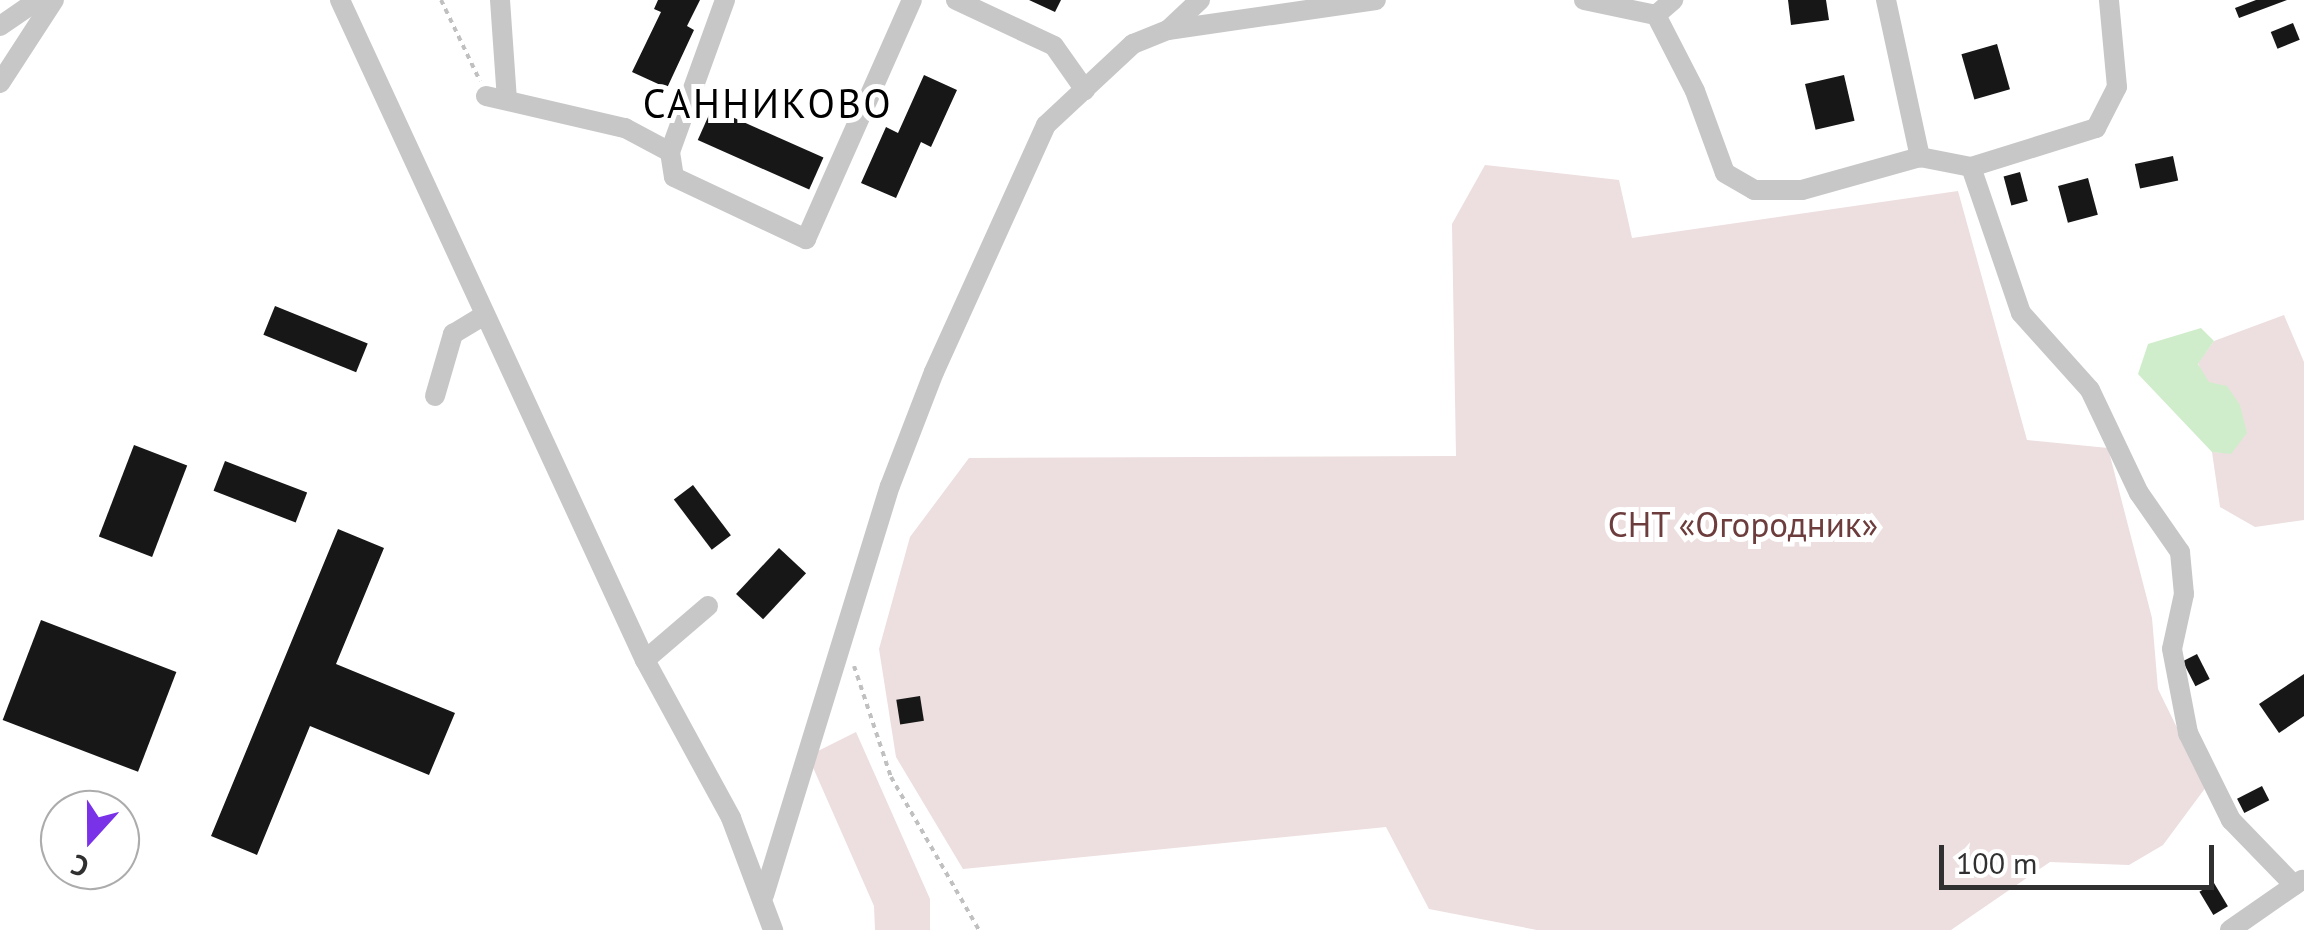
<!DOCTYPE html>
<meta charset="utf-8">
<style>
body{margin:0}
#map{position:relative;width:2304px;height:930px;overflow:hidden;background:#fff;font-family:"PT Sans",sans-serif}
div>[style]{position:absolute}
.green>*{inset:0;background:#eddedf}
.water>*{inset:0;background:#d0edcb}
.building>*{inset:0;background:#171717;transform-origin:0 0}
.path>*{height:4px;margin-top:-2px;transform-origin:0;background:repeating-linear-gradient(90deg,#c0c0c0 0 5px,transparent 0 10px)}
.minor>*{height:20px;margin:-10px;padding:0 10px;transform-origin:10px;border-radius:10px;background:#c7c7c7}
span{translate:-50% -50%;white-space:nowrap;text-align:center;line-height:1.15;-webkit-text-stroke:10px #fff;paint-order:stroke}
.park-label{font-size:35px;color:#6d3d3d}
.quarter-label{font-size:40px;color:#000;letter-spacing:2.5px}
.north{position:absolute;left:40px;top:790px;width:100px;height:100px;box-sizing:border-box;background:#fff;border:2px solid #acacac;border-radius:50%;rotate:201deg;font-size:28px;font-weight:700;line-height:40px;text-align:center;color:#303030}
.north::after{content:'';display:block;margin:auto;width:35px;height:45px;background:#7932e7;clip-path:polygon(50% 0,100% 100%,50% 72%,0 100%)}
.scale{position:absolute;left:1939px;top:845px;width:275px;height:45px;box-sizing:border-box;border:5px solid #303030;border-top:0;padding-left:12px;font-size:30px;line-height:35px;white-space:nowrap;color:#303030;-webkit-text-stroke:8px #fff;paint-order:stroke}
</style>
<div id="map">
<div class="green">
<div style="clip-path:polygon(1485px 165px,1619px 180px,1632px 238px,1958px 191px,2027px 440px,2108px 448px,2152px 618px,2158px 689px,2206px 787px,2163px 845px,2129px 865px,2050px 862px,1951px 930px,1537px 930px,1429px 909px,1386px 827px,963px 869px,896px 757px,879px 649px,910px 537px,969px 458px,1456px 456px,1452px 224px)"></div>
<div style="clip-path:polygon(2284px 315px,2304px 362px,2304px 520px,2255px 527px,2220px 507px,2212px 452px,2231px 453px,2198px 363px,2214px 341px)"></div>
<div style="clip-path:polygon(856px 732px,930px 899px,930px 930px,875px 930px,874px 906px,808px 756px)"></div>
</div>
<div class="water">
<div style="clip-path:polygon(2201px 328px,2214px 341px,2198px 364px,2209px 382px,2227px 386px,2240px 405px,2247px 433px,2231px 454px,2212px 452px,2138px 374px,2148px 344px)"></div>
</div>
<div class="building">
<div style="clip-path:polygon(658px 0,700px 0,687px 26px,694px 30px,667px 88px,632px 72px,661px 12px,654px 9px)"></div>
<div style="clip-path:polygon(1029px 0,1061px 0,1055px 12px)"></div>
<div style="clip-path:polygon(1788px 0,1826px 0,1829px 20px,1791px 25px)"></div>
<div style="clip-path:polygon(2256px 0,2287px 0,2239px 18px,2235px 8px)"></div>
<div style="left:2293px;top:23px;width:18px;height:24px;rotate:68deg"></div>
<div style="left:1997px;top:44px;width:47px;height:37px;rotate:74deg"></div>
<div style="clip-path:polygon(924px 75px,957px 90px,931px 147px,921px 142px,896px 198px,861px 183px,886px 127px,898px 133px)"></div>
<div style="left:1844px;top:75px;width:47px;height:40px;rotate:77deg"></div>
<div style="left:712px;top:108px;width:122px;height:35px;rotate:24deg"></div>
<div style="left:2173px;top:156px;width:25px;height:39px;rotate:78deg"></div>
<div style="left:2020px;top:172px;width:30px;height:17px;rotate:75deg"></div>
<div style="left:2088px;top:178px;width:38px;height:31px;rotate:75deg"></div>
<div style="left:275px;top:306px;width:100px;height:31px;rotate:22deg"></div>
<div style="left:134px;top:445px;width:57px;height:98px;rotate:21deg"></div>
<div style="left:225px;top:461px;width:88px;height:32px;rotate:21deg"></div>
<div style="left:693px;top:485px;width:63px;height:24px;rotate:53deg"></div>
<div style="clip-path:polygon(338px 529px,384px 548px,336px 664px,455px 713px,429px 775px,310px 726px,257px 855px,211px 836px)"></div>
<div style="left:779px;top:548px;width:37px;height:63px;rotate:43deg"></div>
<div style="left:41px;top:620px;width:145px;height:107px;rotate:21deg"></div>
<div style="left:2197px;top:654px;width:28px;height:16px;rotate:63deg"></div>
<div style="clip-path:polygon(2304px 674px,2304px 716px,2279px 733px,2259px 704px)"></div>
<div style="left:920px;top:696px;width:25px;height:24px;rotate:81deg"></div>
<div style="left:2262px;top:786px;width:16px;height:28px;rotate:63deg"></div>
<div style="left:2214px;top:883px;width:27px;height:17px;rotate:59deg"></div>
</div>
<div class="path">
<div style="left:441px;top:0;width:90px;rotate:64.3deg"></div>
<div style="left:854px;top:666px;width:117px;rotate:71.6deg"></div>
<div style="left:891px;top:777px;width:177px;rotate:60.1deg"></div>
</div>
<div class="minor">
<div style="left:340px;top:0;width:727px;rotate:65.2deg"></div>
<div style="left:645px;top:660px;width:180px;rotate:61.4deg"></div>
<div style="left:731px;top:818px;width:120px;rotate:69.4deg"></div>
<div style="left:500px;top:0;width:99px;rotate:86deg"></div>
<div style="left:725px;top:0;width:162px;rotate:109.9deg"></div>
<div style="left:670px;top:152px;width:25px;rotate:81deg"></div>
<div style="left:674px;top:177px;width:146px;rotate:25.2deg"></div>
<div style="left:806px;top:239px;width:261px;rotate:-66.1deg"></div>
<div style="left:956px;top:0;width:108px;rotate:25.1deg"></div>
<div style="left:1054px;top:46px;width:54px;rotate:54.8deg"></div>
<div style="left:1584px;top:0;width:74px;rotate:11.8deg"></div>
<div style="left:1656px;top:15px;width:85px;rotate:62.8deg"></div>
<div style="left:1695px;top:91px;width:87px;rotate:69.9deg"></div>
<div style="left:1725px;top:173px;width:34px;rotate:30deg"></div>
<div style="left:1754px;top:190px;width:48px"></div>
<div style="left:1802px;top:190px;width:123px;rotate:-15.6deg"></div>
<div style="left:1920px;top:157px;width:52px;rotate:11.1deg"></div>
<div style="left:1971px;top:167px;width:131px;rotate:-17.3deg"></div>
<div style="left:2096px;top:128px;width:46px;rotate:-62.9deg"></div>
<div style="left:2117px;top:87px;width:87px;rotate:-95.3deg"></div>
<div style="left:1886px;top:0;width:161px;rotate:77.8deg"></div>
<div style="left:1656px;top:15px;width:23px;rotate:-41deg"></div>
<div style="left:0;top:26px;width:46px;rotate:-34.4deg"></div>
<div style="left:1168px;top:30px;width:44px;rotate:-43.2deg"></div>
<div style="left:0;top:83px;width:99px;rotate:-57deg"></div>
<div style="left:486px;top:96px;width:143px;rotate:13deg"></div>
<div style="left:625px;top:128px;width:51px;rotate:28.1deg"></div>
<div style="left:1971px;top:167px;width:154px;rotate:71.1deg"></div>
<div style="left:2021px;top:313px;width:103px;rotate:48.1deg"></div>
<div style="left:2090px;top:390px;width:114px;rotate:64.6deg"></div>
<div style="left:2139px;top:493px;width:72px;rotate:55.2deg"></div>
<div style="left:2180px;top:552px;width:42px;rotate:84.6deg"></div>
<div style="left:2184px;top:594px;width:56px;rotate:102.3deg"></div>
<div style="left:2172px;top:649px;width:86px;rotate:79.2deg"></div>
<div style="left:2188px;top:733px;width:97px;rotate:63.7deg"></div>
<div style="left:2231px;top:820px;width:91px;rotate:45.9deg"></div>
<div style="left:435px;top:396px;width:65px;rotate:-73.8deg"></div>
<div style="left:453px;top:334px;width:37px;rotate:-31deg"></div>
<div style="left:645px;top:660px;width:83px;rotate:-40.6deg"></div>
<div style="left:764px;top:895px;width:428px;rotate:-72.9deg"></div>
<div style="left:890px;top:486px;width:122px;rotate:-68.9deg"></div>
<div style="left:934px;top:372px;width:271px;rotate:-65.6deg"></div>
<div style="left:1046px;top:125px;width:119px;rotate:-43deg"></div>
<div style="left:1133px;top:44px;width:38px;rotate:-22deg"></div>
<div style="left:1168px;top:30px;width:210px;rotate:-8.2deg"></div>
<div style="left:2230px;top:930px;width:88px;rotate:-34.8deg"></div>
</div>
<div class="park-label">
<span style="left:1743px;top:524px">СНТ «Огородник»</span>
</div>
<div class="quarter-label">
<span style="left:768px;top:103px">САННИКОВО</span>
</div>
<div class="north">С</div>
<div class="scale">100 m</div>
</div>
